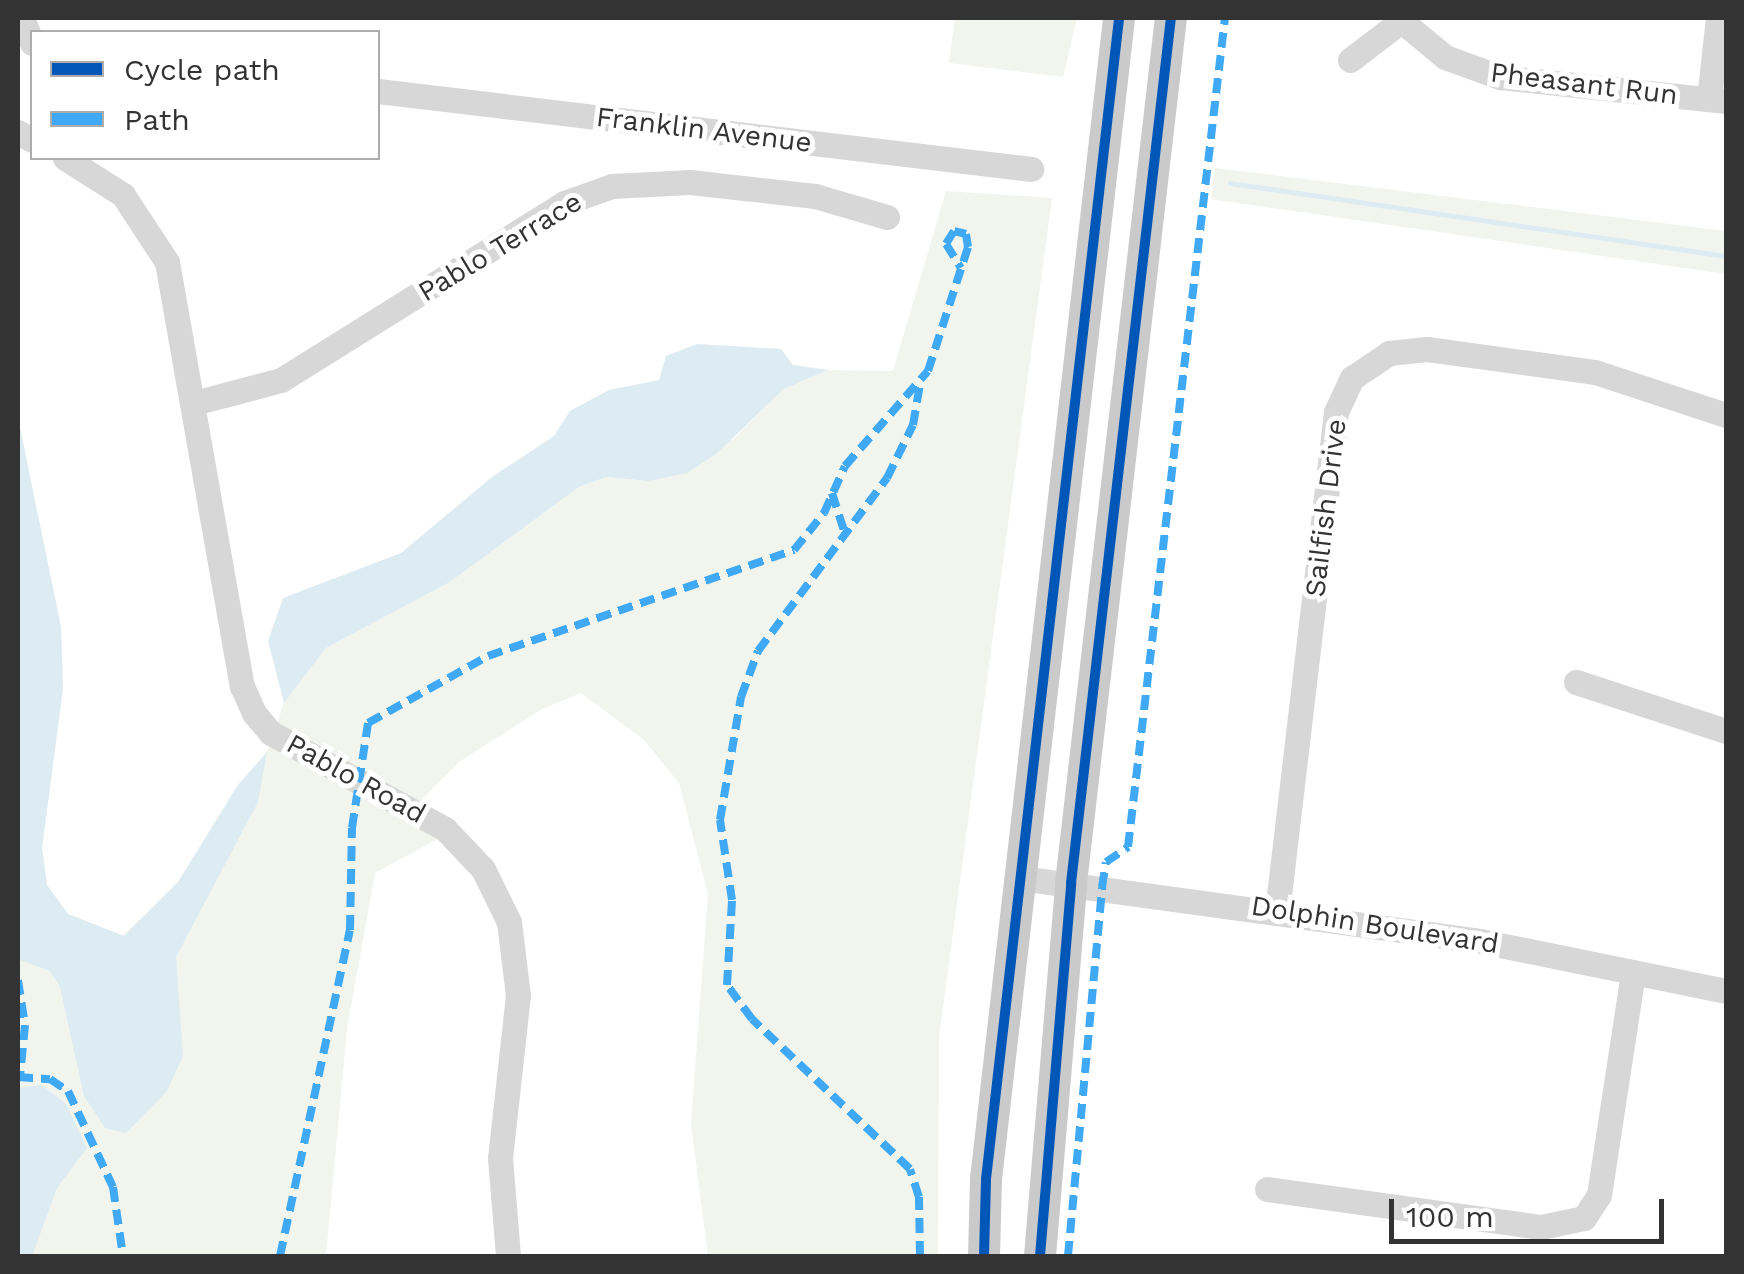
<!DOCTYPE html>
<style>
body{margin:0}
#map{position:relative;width:1744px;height:1274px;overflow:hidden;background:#fff;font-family:"Work Sans",sans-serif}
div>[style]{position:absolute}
.green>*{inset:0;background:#f1f5ed}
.water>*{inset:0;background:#ddebf3}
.stream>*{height:5px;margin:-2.5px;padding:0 2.5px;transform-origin:2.5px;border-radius:2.5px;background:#ddebf3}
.minor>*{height:25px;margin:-12.5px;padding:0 12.5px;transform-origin:12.5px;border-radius:12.5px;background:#d7d7d7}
.major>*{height:32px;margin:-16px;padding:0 16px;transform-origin:16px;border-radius:16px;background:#cacaca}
.quiet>*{height:8px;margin-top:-4px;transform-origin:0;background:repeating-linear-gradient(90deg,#3fa9f5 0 15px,transparent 0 23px)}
.cycleway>*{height:10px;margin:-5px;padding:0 5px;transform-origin:5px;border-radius:5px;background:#0057b8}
span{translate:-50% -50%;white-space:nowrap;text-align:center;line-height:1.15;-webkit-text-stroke:10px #fff;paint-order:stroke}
.street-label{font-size:28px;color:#333}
.frame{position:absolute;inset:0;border:20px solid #333;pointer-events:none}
.legend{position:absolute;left:30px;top:30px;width:350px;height:130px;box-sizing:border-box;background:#fff;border:2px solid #adadad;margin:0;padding:12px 18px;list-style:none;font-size:30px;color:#333}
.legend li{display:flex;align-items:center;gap:20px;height:50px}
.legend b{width:50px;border:2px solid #adadad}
.scale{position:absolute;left:1389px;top:1199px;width:275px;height:45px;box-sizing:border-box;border:5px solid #333;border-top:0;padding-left:12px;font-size:30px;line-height:35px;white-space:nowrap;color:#333;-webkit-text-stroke:8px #fff;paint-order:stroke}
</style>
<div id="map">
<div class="green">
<div style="clip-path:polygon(955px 18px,1077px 18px,1063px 77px,949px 63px)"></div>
<div style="clip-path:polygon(1215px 168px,1726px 231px,1726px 274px,1211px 199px)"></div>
<div style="clip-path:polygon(946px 191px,1052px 198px,939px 1037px,938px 1256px,708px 1256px,691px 1124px,708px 894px,679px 783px,644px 740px,581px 693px,542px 709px,459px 762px,413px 809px,438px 839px,375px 873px,347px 1029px,326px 1256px,18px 1256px,18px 418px,61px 627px,63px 689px,42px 847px,47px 885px,68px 914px,123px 936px,178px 882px,238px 785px,267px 752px,284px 703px,326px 648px,450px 582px,579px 487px,606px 477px,648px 481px,733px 439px,784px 389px,828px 370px,893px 371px)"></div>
</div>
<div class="water">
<div style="clip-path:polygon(697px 344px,781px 349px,793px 365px,828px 370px,784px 389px,716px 454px,687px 473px,648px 481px,606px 477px,579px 487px,450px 582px,326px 648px,284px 703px,268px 641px,283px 598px,401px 553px,492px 477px,554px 436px,570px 411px,609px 390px,659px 380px,666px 356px)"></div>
<div style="clip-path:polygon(18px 418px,61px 627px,63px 689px,42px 848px,47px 885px,68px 914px,124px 936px,178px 882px,238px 785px,267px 752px,258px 802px,176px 957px,183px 1056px,167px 1091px,126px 1133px,105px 1128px,84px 1096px,60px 987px,50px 971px,18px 959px)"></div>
<div style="clip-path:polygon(42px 1085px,66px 1104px,87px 1148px,57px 1188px,32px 1256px,18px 1256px,18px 1088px)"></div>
</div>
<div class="stream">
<div style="left:1230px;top:183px;width:501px;rotate:8.37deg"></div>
</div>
<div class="minor">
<div style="left:22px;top:18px;width:27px;rotate:68deg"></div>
<div style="left:1398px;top:18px;width:61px;rotate:39.7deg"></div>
<div style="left:1445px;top:57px;width:59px;rotate:20deg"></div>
<div style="left:1500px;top:77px;width:227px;rotate:6.1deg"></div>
<div style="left:1350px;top:60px;width:64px;rotate:-37.4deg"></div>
<div style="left:378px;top:91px;width:658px;rotate:6.81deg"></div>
<div style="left:1709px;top:99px;width:81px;rotate:-83.7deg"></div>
<div style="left:18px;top:132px;width:16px;rotate:30deg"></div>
<div style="left:65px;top:158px;width:69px;rotate:32.5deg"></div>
<div style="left:123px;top:195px;width:80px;rotate:56.7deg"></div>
<div style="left:167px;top:262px;width:431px;rotate:80deg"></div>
<div style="left:242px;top:686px;width:30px;rotate:66deg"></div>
<div style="left:254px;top:713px;width:26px;rotate:50deg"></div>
<div style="left:271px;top:733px;width:199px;rotate:28.9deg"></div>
<div style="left:445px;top:829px;width:55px;rotate:46.5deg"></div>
<div style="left:483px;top:869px;width:59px;rotate:63.9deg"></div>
<div style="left:509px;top:922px;width:74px;rotate:83deg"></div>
<div style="left:518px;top:995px;width:164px;rotate:96.3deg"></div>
<div style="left:500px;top:1158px;width:98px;rotate:85.3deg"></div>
<div style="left:194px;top:403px;width:90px;rotate:-14.8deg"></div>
<div style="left:281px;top:380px;width:334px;rotate:-32deg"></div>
<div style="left:564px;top:203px;width:51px;rotate:-19.5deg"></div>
<div style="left:612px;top:186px;width:78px;rotate:-2.9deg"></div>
<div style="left:690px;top:182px;width:126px;rotate:6.4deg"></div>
<div style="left:815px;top:196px;width:75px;rotate:16.3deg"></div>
<div style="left:1576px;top:682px;width:158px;rotate:18.1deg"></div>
<div style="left:1020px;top:878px;width:464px;rotate:7.8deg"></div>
<div style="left:1480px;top:941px;width:251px;rotate:11.5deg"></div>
<div style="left:1277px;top:912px;width:503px;rotate:-83.27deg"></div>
<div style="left:1336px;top:412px;width:38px;rotate:-65deg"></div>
<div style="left:1352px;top:378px;width:45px;rotate:-34deg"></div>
<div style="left:1389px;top:353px;width:38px;rotate:-6deg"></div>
<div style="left:1427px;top:349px;width:170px;rotate:7.8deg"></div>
<div style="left:1595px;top:372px;width:138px;rotate:18.2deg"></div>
<div style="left:1267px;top:1189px;width:277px;rotate:7.9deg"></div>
<div style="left:1541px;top:1227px;width:44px;rotate:-11.8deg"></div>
<div style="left:1584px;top:1218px;width:27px;rotate:-57deg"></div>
<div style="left:1599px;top:1195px;width:225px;rotate:-81.3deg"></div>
</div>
<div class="major">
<div style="left:984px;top:1256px;width:77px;rotate:-88.5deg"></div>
<div style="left:986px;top:1179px;width:1169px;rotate:-83.46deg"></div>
<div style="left:1040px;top:1256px;width:374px;rotate:-85.2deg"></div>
<div style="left:1071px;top:883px;width:871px;rotate:-83.41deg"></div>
</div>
<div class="quiet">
<div style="left:832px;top:493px;width:46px;rotate:72.3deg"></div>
<div style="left:18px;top:980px;width:46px;rotate:81.2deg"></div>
<div style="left:25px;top:1025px;width:51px;rotate:95.6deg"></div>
<div style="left:18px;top:1077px;width:32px;rotate:4deg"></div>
<div style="left:50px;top:1079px;width:22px;rotate:34deg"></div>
<div style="left:68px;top:1091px;width:106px;rotate:64.9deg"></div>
<div style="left:113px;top:1187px;width:70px;rotate:81.8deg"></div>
<div style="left:280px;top:1256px;width:333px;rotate:-77.9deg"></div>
<div style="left:350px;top:930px;width:102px;rotate:-88.9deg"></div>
<div style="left:352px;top:828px;width:106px;rotate:-81.3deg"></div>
<div style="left:368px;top:723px;width:137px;rotate:-29.2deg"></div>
<div style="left:488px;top:656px;width:324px;rotate:-19.1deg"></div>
<div style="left:794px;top:550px;width:48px;rotate:-51deg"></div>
<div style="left:824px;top:513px;width:51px;rotate:-65.9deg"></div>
<div style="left:845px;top:466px;width:126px;rotate:-48.9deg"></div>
<div style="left:928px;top:371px;width:130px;rotate:-72.1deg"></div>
<div style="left:968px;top:247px;width:13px;rotate:-99deg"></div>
<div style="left:966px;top:234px;width:12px;rotate:-166deg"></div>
<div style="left:954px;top:231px;width:15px;rotate:122deg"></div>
<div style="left:946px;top:244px;width:28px;rotate:58deg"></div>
<div style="left:920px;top:1256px;width:59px;rotate:-91deg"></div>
<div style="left:919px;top:1197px;width:29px;rotate:-108deg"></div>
<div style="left:910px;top:1169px;width:218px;rotate:-136.5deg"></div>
<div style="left:752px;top:1019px;width:42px;rotate:-126.3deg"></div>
<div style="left:727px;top:985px;width:85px;rotate:-86.6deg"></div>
<div style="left:732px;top:900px;width:81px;rotate:-98.5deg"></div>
<div style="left:720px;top:820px;width:125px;rotate:-80.3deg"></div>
<div style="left:741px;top:697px;width:49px;rotate:-69.7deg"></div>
<div style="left:758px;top:651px;width:216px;rotate:-53.3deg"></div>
<div style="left:887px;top:478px;width:59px;rotate:-63.9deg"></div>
<div style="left:913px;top:425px;width:42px;rotate:-80.3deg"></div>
<div style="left:1068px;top:1256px;width:371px;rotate:-84.7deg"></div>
<div style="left:1102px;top:887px;width:25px;rotate:-81deg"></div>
<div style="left:1106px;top:862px;width:27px;rotate:-34deg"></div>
<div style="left:1128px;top:847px;width:835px;rotate:-83.33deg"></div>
</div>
<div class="cycleway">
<div style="left:984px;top:1256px;width:77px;rotate:-88.5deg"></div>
<div style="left:986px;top:1179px;width:1169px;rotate:-83.46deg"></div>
<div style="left:1040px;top:1256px;width:374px;rotate:-85.2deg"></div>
<div style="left:1071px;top:883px;width:871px;rotate:-83.41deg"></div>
</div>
<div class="street-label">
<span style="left:1584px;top:84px;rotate:7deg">Pheasant Run</span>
<span style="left:704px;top:130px;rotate:7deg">Franklin Avenue</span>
<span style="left:500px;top:247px;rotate:-31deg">Pablo Terrace</span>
<span style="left:1326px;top:508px;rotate:-83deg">Sailfish Drive</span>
<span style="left:356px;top:779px;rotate:29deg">Pablo Road</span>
<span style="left:1375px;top:925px;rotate:9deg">Dolphin Boulevard</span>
</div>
<div class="frame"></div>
<ul class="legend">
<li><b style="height:12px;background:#0057b8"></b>Cycle path</li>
<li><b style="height:12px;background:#3fa9f5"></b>Path</li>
</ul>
<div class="scale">100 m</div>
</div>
